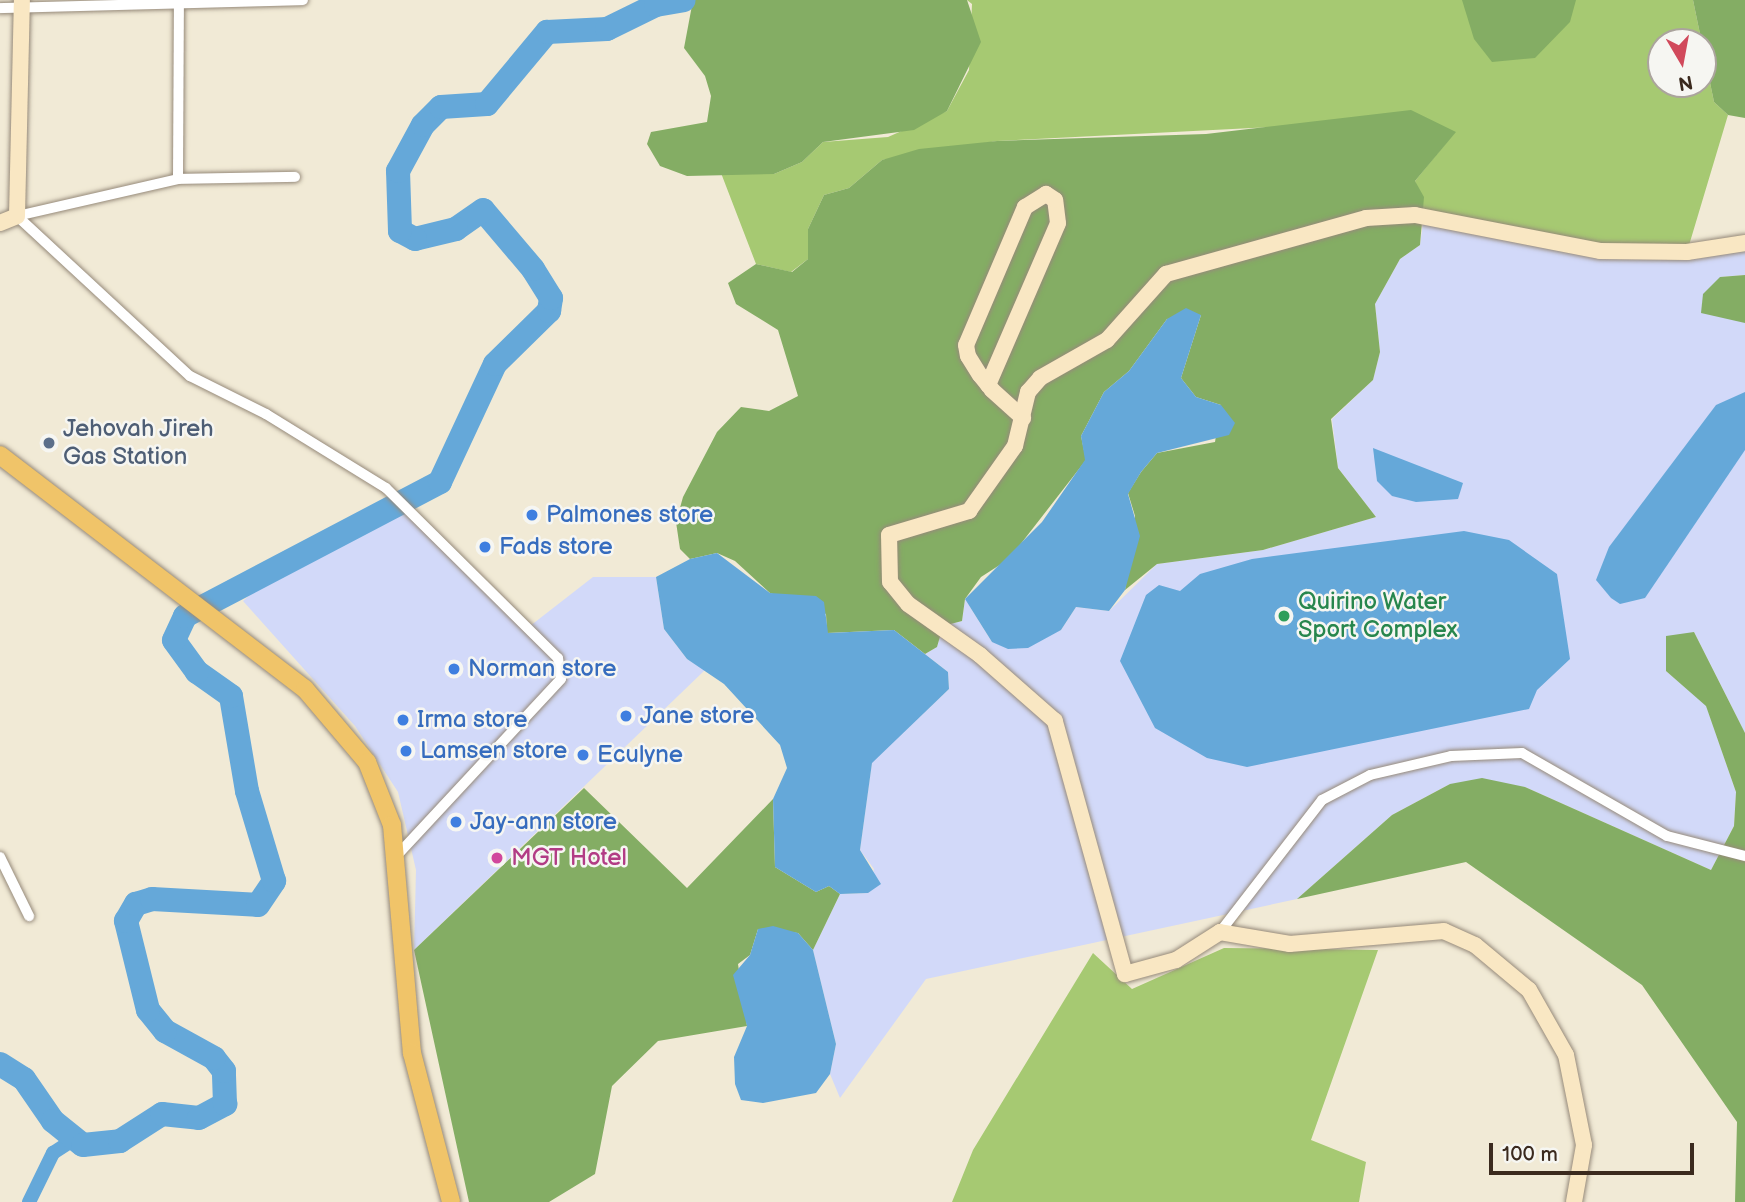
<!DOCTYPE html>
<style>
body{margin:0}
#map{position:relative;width:1745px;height:1202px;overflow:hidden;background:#f1ead6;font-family:"Balsamiq Sans",sans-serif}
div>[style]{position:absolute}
.built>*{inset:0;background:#d2d9f9}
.green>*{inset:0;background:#a6c972}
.forest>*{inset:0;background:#84ad64}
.water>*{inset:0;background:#65a8d9}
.canal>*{height:14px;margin:-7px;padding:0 7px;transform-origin:7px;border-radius:7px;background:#65a8d9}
.river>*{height:24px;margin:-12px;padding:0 12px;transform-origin:12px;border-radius:12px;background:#65a8d9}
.roads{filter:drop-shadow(0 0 2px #968a7a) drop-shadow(0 0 2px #968a7a)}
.street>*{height:10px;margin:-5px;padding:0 5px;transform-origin:5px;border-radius:5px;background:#fff}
.secondary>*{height:16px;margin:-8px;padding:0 8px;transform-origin:8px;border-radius:8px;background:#f9e7c3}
.primary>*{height:18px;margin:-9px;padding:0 9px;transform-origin:9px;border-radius:9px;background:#f0c469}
.dots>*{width:19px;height:19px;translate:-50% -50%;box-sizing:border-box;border:4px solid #f6f6f2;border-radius:50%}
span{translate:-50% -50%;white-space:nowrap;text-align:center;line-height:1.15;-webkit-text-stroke:5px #f6f6f2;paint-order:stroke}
.service-label{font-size:24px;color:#4e5e75}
.left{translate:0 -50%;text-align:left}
.shop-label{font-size:24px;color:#366cbe}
.leisure-label{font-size:24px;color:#27864d}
.hotel-label{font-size:24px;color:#b23c85}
.north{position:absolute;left:1647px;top:28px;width:70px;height:70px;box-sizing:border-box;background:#f6f6f2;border:2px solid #aba49d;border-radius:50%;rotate:170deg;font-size:19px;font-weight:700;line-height:28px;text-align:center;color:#3b2a1e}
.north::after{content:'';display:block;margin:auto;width:24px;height:32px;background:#d1495b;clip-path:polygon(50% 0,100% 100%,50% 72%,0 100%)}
.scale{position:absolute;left:1489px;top:1143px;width:205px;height:32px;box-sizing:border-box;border:4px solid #3b2a1e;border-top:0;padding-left:9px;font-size:21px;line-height:24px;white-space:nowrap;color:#3b2a1e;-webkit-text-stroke:5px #f6f6f2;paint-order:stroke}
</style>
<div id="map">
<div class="built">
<div style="clip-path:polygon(1424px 216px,1600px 251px,1745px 243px,1745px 275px,1720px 277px,1745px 323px,1745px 733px,1694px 632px,1666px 671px,1706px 705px,1736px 792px,1734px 826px,1711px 870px,1525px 787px,1450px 784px,1392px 815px,1297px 899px,926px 979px,840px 1098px,830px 1074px,836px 1044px,813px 950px,840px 894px,868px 893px,874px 869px,860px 850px,872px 762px,949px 689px,948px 672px,925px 654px,937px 647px,943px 626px,962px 621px,965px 599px,992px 642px,1061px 630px,1076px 607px,1109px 611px,1157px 564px,1263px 550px,1376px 517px,1338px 468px,1332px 419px,1373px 380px,1380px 352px,1375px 304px,1400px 259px,1420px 245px)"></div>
<div style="clip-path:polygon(415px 513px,530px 626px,593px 577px,656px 577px,664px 629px,687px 659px,705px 670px,414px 950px,416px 870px,398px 792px,355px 726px,243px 601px,287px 560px,385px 515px)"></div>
</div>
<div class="green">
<div style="clip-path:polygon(evenodd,967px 0,1693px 0,1714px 102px,1728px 115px,1687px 252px,1600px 251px,1424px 216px,1415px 181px,1455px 132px,1313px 125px,997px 141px,882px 160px,849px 188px,824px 195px,808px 229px,808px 259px,791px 272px,756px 264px,721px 173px,774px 174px,802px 162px,823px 142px,888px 137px,947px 111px,969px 70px,972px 4px,967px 0,1661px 42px,1703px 42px,1703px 84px,1661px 84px,1661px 42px)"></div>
<div style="clip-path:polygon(1224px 948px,1378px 950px,1311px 1140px,1366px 1162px,1359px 1202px,952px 1202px,973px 1150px,1093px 953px,1132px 989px)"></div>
</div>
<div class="forest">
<div style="clip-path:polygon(693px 0,967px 0,981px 42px,947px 111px,914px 130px,823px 142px,802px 162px,774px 174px,687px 176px,660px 166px,647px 144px,651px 132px,707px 122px,711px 96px,705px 76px,684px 48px)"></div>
<div style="clip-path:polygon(1462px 0,1576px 0,1570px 22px,1535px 58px,1492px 62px,1474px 39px)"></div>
<div style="clip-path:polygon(1693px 0,1745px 0,1745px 118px,1728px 115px,1714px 102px)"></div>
<div style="clip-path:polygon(1411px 110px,1456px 132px,1415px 181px,1424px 197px,1420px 245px,1400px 259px,1375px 304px,1380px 352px,1373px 380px,1331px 419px,1338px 468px,1376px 517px,1263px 550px,1157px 564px,1125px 590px,1135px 516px,1128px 493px,1141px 472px,1157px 453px,1215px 442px,1221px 405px,1196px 397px,1181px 378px,1201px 315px,1167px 319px,1129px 371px,1104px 392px,1081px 436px,1086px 460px,1009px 559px,981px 577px,965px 599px,962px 621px,943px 626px,937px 647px,925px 654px,894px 630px,827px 633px,826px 614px,770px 593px,735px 561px,717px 553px,690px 559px,680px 549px,676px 522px,683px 497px,717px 432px,741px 407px,769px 411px,798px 396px,778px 330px,736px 304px,728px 283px,756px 264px,792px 272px,808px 259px,808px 229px,824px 195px,849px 188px,882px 160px,919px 149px,997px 141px,1206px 134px)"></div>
<div style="clip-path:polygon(1745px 275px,1745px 323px,1701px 313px,1703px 294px,1720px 277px)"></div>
<div style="clip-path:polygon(1694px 632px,1745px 733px,1745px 1202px,1735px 1202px,1737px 1122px,1642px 985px,1466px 862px,1297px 899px,1392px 815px,1450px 784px,1482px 778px,1525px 787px,1711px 870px,1734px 826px,1736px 792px,1706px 706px,1666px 671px,1666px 636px)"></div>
<div style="clip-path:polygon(584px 788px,687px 888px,773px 799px,775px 867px,816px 892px,829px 886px,840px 894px,813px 950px,798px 933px,758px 929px,750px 955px,738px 964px,747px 1026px,658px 1041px,612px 1086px,595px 1174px,549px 1202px,469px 1202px,414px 950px)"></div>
</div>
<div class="water">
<div style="clip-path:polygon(1186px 308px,1201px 315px,1181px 378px,1196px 397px,1221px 405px,1235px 423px,1229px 435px,1157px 453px,1141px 472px,1128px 494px,1140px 536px,1125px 590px,1109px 611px,1076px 607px,1061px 630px,1028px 648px,1008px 649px,992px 642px,965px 599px,1042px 522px,1085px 460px,1081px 436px,1104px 392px,1129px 371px,1167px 319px)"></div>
<div style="clip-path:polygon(1745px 392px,1745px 450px,1645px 598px,1620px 604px,1611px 598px,1596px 580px,1609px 547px,1716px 405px)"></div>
<div style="clip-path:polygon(1373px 448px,1463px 483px,1458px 499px,1416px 502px,1392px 496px,1377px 481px)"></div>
<div style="clip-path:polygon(1464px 531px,1509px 540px,1557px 574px,1570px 659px,1537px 690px,1529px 709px,1247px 767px,1207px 758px,1155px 728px,1120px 661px,1146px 595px,1159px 585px,1180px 591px,1200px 574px,1252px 559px)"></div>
<div style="clip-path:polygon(717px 553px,770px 593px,816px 596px,824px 602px,828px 633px,894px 630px,948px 672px,949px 689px,872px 763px,860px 850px,881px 884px,868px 893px,840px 894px,829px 886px,816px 892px,775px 867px,773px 799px,787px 768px,780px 745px,724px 684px,687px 659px,664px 629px,656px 577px,690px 559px)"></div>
<div style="clip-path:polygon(773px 926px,798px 933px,813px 950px,836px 1044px,830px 1074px,816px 1093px,763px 1103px,741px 1100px,735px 1084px,734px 1057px,747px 1026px,733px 975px,750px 955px,758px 929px)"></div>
</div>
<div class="canal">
<div style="left:29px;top:1202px;width:55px;rotate:-63.9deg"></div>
<div style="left:53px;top:1153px;width:24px;rotate:-33deg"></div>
</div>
<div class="river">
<div style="left:0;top:1064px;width:28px;rotate:32deg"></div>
<div style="left:24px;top:1079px;width:51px;rotate:55.4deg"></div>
<div style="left:53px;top:1121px;width:38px;rotate:39deg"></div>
<div style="left:83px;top:1145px;width:37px;rotate:-6deg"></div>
<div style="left:120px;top:1141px;width:50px;rotate:-32.7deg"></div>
<div style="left:162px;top:1114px;width:37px;rotate:6deg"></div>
<div style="left:199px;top:1118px;width:30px;rotate:-28deg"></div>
<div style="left:225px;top:1104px;width:33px;rotate:-92deg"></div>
<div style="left:224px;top:1071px;width:16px;rotate:-128deg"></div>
<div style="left:214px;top:1058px;width:56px;rotate:-151.1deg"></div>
<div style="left:165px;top:1031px;width:27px;rotate:-129deg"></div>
<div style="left:148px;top:1010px;width:92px;rotate:-103.9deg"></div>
<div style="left:126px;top:921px;width:20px;rotate:-60deg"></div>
<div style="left:136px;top:904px;width:17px;rotate:-17deg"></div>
<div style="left:152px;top:899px;width:106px;rotate:3.2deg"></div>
<div style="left:258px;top:905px;width:29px;rotate:-56deg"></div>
<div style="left:274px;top:881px;width:94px;rotate:-106.7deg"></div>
<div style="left:247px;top:791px;width:96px;rotate:-99.6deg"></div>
<div style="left:231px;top:696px;width:42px;rotate:-144.8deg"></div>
<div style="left:197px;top:672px;width:39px;rotate:-126deg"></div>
<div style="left:174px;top:640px;width:26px;rotate:-65deg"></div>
<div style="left:185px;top:616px;width:288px;rotate:-27.7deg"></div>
<div style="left:440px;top:482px;width:130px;rotate:-65deg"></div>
<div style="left:495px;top:364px;width:76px;rotate:-44.5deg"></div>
<div style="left:549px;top:311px;width:13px;rotate:-81deg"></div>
<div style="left:551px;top:298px;width:34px;rotate:-122deg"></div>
<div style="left:533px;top:269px;width:77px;rotate:-130.3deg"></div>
<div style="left:483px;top:210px;width:33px;rotate:145deg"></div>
<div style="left:456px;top:229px;width:42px;rotate:166.3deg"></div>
<div style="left:415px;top:239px;width:17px;rotate:-152deg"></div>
<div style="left:400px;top:231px;width:60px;rotate:-91.9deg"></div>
<div style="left:398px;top:171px;width:52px;rotate:-61.5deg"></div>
<div style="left:423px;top:125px;width:25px;rotate:-45deg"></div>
<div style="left:441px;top:107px;width:46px;rotate:-3.7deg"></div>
<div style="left:487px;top:104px;width:94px;rotate:-50.2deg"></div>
<div style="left:547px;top:32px;width:60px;rotate:-2.9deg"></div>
<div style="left:607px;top:29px;width:55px;rotate:-26.1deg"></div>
<div style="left:656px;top:5px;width:28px;rotate:-10deg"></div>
</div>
<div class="roads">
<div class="street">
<div style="left:0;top:8px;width:303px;rotate:-1.5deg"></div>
<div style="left:178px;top:179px;width:179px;rotate:-89.7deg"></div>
<div style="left:17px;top:216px;width:236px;rotate:42.8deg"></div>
<div style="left:190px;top:376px;width:85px;rotate:26.6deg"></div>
<div style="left:266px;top:414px;width:141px;rotate:31.7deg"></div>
<div style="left:386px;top:488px;width:242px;rotate:44.7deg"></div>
<div style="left:558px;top:658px;width:21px;rotate:82deg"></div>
<div style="left:561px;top:679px;width:246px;rotate:132.9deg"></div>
<div style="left:17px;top:216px;width:165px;rotate:-12.9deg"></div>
<div style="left:178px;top:179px;width:117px;rotate:-1deg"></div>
<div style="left:0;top:857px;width:66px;rotate:63.8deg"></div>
<div style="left:1220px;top:932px;width:167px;rotate:-52.3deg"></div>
<div style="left:1322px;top:800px;width:54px;rotate:-27.5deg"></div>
<div style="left:1370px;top:775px;width:83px;rotate:-13.2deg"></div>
<div style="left:1451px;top:756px;width:71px;rotate:-2.4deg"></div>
<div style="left:1522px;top:753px;width:167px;rotate:29.8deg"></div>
<div style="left:1667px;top:836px;width:81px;rotate:14.4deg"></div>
</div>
<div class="secondary">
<div style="left:0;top:223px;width:18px;rotate:-22deg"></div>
<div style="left:17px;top:216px;width:216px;rotate:-88.7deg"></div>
<div style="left:988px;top:385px;width:176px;rotate:-66.6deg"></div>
<div style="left:1058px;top:223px;width:23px;rotate:-97deg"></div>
<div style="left:1055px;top:200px;width:11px;rotate:-146deg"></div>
<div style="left:1046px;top:194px;width:25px;rotate:148deg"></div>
<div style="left:1025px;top:207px;width:150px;rotate:113.1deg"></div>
<div style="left:966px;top:345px;width:11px;rotate:80deg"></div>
<div style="left:968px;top:356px;width:22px;rotate:58deg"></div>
<div style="left:980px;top:375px;width:19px;rotate:51deg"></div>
<div style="left:992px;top:390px;width:42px;rotate:42.1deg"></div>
<div style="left:1574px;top:1202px;width:58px;rotate:-80deg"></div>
<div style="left:1584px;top:1145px;width:92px;rotate:-101.3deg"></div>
<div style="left:1566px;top:1055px;width:75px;rotate:-119.6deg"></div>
<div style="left:1529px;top:990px;width:70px;rotate:-140.2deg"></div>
<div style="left:1475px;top:945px;width:34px;rotate:-156deg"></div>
<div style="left:1444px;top:931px;width:155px;rotate:175.2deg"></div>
<div style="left:1290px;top:944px;width:71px;rotate:-170.3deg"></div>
<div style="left:1220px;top:932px;width:52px;rotate:147.5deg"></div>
<div style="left:1176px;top:960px;width:53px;rotate:164.6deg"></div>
<div style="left:1125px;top:974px;width:263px;rotate:-105.5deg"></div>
<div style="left:1055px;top:721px;width:100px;rotate:-138.7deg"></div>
<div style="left:980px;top:655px;width:88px;rotate:-144.7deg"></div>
<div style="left:908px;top:604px;width:28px;rotate:-129deg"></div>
<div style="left:890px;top:582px;width:47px;rotate:-91.2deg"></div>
<div style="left:889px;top:535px;width:84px;rotate:-16.7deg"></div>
<div style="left:969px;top:511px;width:80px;rotate:-54.7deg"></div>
<div style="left:1015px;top:446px;width:56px;rotate:-76.5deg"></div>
<div style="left:1028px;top:392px;width:18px;rotate:-49deg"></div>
<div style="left:1040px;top:378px;width:77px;rotate:-29.6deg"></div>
<div style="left:1107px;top:340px;width:89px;rotate:-48.2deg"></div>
<div style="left:1166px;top:274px;width:208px;rotate:-15.6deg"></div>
<div style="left:1366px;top:218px;width:49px;rotate:-3.5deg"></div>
<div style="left:1415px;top:215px;width:188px;rotate:11deg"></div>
<div style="left:1600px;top:251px;width:87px;rotate:0.7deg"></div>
<div style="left:1687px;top:252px;width:59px;rotate:-8.8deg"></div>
</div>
<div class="primary">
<div style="left:0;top:455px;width:384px;rotate:37.5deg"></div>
<div style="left:305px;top:689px;width:96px;rotate:49.7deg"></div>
<div style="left:367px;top:762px;width:68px;rotate:68.4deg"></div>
<div style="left:392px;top:825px;width:229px;rotate:85deg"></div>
<div style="left:412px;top:1053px;width:154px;rotate:75.3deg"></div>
</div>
</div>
<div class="dots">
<div style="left:49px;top:443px;background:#5c6f8a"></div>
<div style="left:532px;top:515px;background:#3f7fe0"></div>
<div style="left:485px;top:547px;background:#3f7fe0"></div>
<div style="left:1284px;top:616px;background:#2e9e5b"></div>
<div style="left:454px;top:669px;background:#3f7fe0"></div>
<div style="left:626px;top:716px;background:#3f7fe0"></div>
<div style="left:403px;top:720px;background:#3f7fe0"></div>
<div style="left:406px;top:751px;background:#3f7fe0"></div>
<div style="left:583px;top:755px;background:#3f7fe0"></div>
<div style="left:456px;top:822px;background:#3f7fe0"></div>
<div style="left:497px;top:858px;background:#d1479c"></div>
</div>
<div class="service-label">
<span class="left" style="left:63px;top:443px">Jehovah Jireh<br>Gas Station</span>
</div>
<div class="shop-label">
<span class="left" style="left:546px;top:515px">Palmones store</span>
<span class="left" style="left:499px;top:547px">Fads store</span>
<span class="left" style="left:468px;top:669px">Norman store</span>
<span class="left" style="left:640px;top:716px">Jane store</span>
<span class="left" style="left:417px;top:720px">Irma store</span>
<span class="left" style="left:420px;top:751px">Lamsen store</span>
<span class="left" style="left:597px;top:755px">Eculyne</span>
<span class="left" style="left:470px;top:822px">Jay-ann store</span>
</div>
<div class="leisure-label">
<span class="left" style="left:1298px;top:616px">Quirino Water<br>Sport Complex</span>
</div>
<div class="hotel-label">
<span class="left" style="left:511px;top:858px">MGT Hotel</span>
</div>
<div class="north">N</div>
<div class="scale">100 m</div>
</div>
